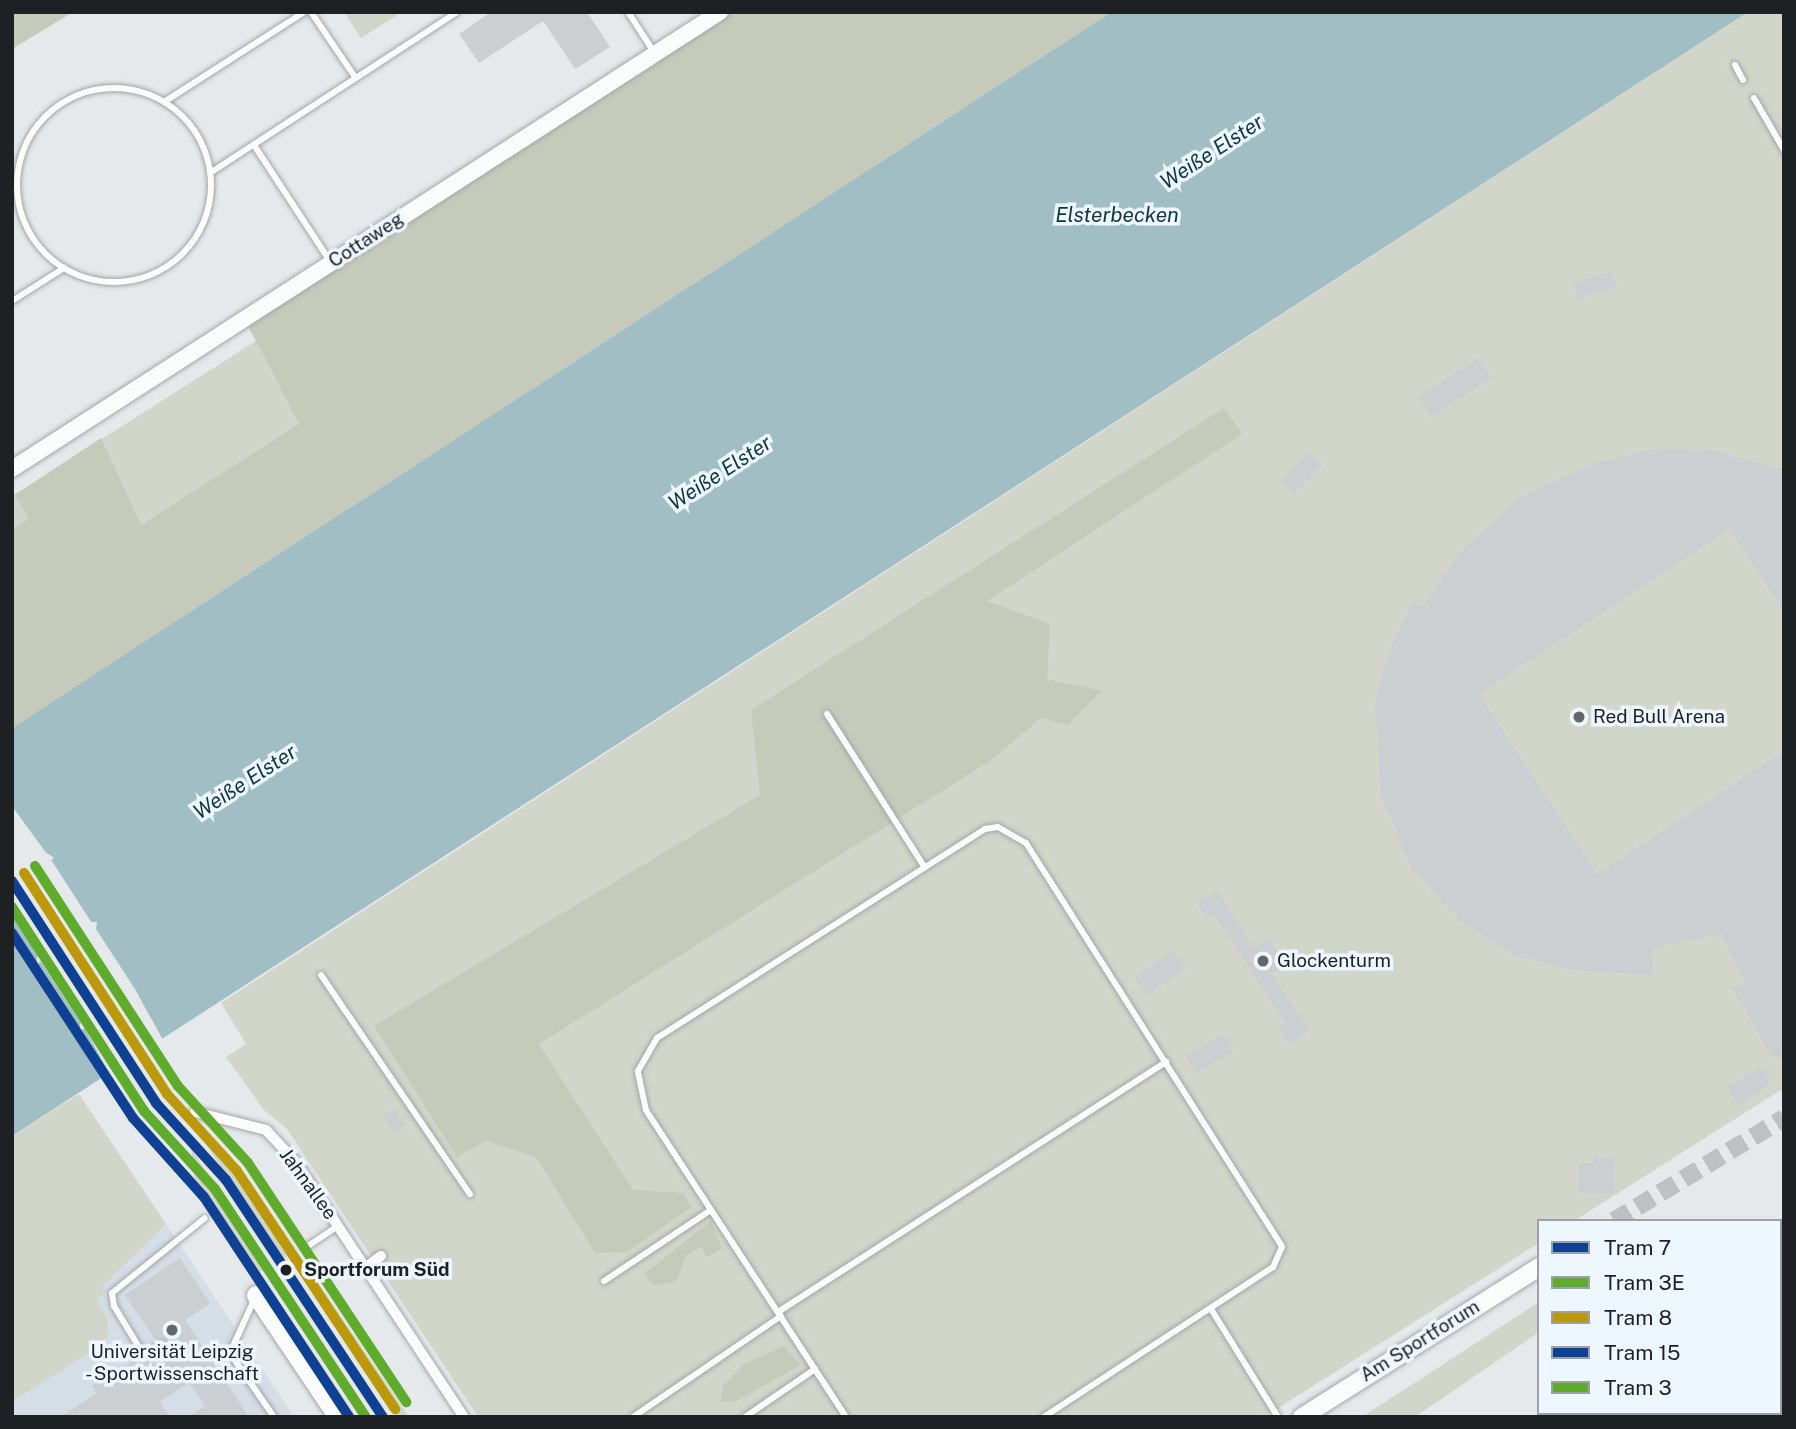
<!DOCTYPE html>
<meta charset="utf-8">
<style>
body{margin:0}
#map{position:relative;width:1796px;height:1429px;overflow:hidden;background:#e6e9ec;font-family:"Public Sans",sans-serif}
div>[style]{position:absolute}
.built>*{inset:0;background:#d5dde6}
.green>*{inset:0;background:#d2d5ca}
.forest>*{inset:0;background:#c6caba}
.water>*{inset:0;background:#a2bec5}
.pier>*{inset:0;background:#e6e9ec;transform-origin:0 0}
.building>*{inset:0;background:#cccfd1;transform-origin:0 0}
.secondary-tunnel>*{height:18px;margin-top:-9px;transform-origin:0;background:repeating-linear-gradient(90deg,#bec1c4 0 18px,transparent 0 27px)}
.roads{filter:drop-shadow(0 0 2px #a4a6a9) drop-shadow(0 0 2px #a4a6a9)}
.service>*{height:6px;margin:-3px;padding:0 3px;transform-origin:3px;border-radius:3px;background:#fbfcfc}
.service>.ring{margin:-3px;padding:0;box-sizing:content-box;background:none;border:6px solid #fbfcfc;border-radius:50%}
.pedestrian>*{height:10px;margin:-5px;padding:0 5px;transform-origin:5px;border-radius:5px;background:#fbfcfc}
.tertiary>*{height:16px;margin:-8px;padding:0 8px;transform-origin:8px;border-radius:8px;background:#fbfcfc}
.secondary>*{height:18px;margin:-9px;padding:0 9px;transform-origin:9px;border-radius:9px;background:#fbfcfc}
.primary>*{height:19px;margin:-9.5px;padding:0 9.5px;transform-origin:9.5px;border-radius:9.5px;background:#fbfcfc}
.tram-1>*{height:10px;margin:-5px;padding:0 5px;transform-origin:5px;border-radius:5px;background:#0e4094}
.tram-2>*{height:10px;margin:-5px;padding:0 5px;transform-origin:5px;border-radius:5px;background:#5fac2c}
.tram-3>*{height:10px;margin:-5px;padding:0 5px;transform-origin:5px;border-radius:5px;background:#bc990a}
.tram-4>*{height:10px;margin:-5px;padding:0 5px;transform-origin:5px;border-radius:5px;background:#0e4094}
.tram-5>*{height:10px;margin:-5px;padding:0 5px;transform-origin:5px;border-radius:5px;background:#5fac2c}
.dots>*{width:19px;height:19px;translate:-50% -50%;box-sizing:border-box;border:4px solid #eff7fe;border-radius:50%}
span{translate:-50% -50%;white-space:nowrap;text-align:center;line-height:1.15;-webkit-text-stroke:7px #eff7fe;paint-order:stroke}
.street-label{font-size:19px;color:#1e2123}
.poi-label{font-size:19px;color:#1e2123}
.left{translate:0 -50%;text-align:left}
.stop-label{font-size:19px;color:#1e2123;font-weight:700}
.water-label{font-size:21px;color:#10363d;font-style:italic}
.frame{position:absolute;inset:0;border:14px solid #1e2123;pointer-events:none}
.legend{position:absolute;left:1537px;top:1219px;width:245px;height:196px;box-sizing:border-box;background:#eff7fe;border:2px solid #9ba1a6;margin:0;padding:9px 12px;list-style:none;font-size:21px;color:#1e2123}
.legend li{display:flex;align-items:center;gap:14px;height:35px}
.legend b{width:35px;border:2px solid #9ba1a6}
</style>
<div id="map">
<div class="built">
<div style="clip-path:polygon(166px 1224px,294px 1417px,12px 1417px,12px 1402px,106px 1341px,97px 1301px,102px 1287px)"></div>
</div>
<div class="green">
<div style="clip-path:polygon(344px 12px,402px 12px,361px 38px)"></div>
<div style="clip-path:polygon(1748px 12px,1784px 12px,1784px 1088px,1574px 1221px,1539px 1221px,1539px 1243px,1264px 1417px,478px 1417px,287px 1129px,264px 1110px,226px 1057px,246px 1044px,221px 1003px)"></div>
<div style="clip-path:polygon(256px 341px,346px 512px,12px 728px,12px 496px)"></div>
<div style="clip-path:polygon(79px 1094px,166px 1224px,102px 1287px,106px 1291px,97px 1301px,108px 1318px,107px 1341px,12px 1402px,12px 1136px)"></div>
<div style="clip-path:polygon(203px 1140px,242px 1170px,409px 1417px,399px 1417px,291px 1254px,282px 1259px)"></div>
<div style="clip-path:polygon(191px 1148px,268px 1266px,260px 1272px,356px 1417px,348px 1417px,210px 1209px,195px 1179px)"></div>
<div style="clip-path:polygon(1539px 1302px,1539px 1332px,1415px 1417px,1362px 1417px)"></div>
</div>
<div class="forest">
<div style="clip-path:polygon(12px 12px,73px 12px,12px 49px)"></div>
<div style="clip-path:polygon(720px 12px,1111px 12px,12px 728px,12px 530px,29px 519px,15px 495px,101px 438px,141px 525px,299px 424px,245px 320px)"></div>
<div style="clip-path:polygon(1224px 408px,1242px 434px,987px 601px,1050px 624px,1047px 679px,1102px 691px,1068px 725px,1041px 718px,990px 761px,539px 1044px,633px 1190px,683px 1193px,692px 1207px,627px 1252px,595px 1253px,536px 1157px,486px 1141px,457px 1157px,374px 1026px,760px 795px,751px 710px)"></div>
<div style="clip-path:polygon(711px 1221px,722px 1249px,707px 1257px,701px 1247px,686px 1256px,676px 1281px,654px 1286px,644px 1274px)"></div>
<div style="clip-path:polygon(784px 1346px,800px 1365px,737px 1401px,721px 1402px,723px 1386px,743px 1365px)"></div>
</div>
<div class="water">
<div style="clip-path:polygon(evenodd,1111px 12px,1748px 12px,12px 1136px,12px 886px,54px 858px,47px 853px,12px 876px,12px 728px,1111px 12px,91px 922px,97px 922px,96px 929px,37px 964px,37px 957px,91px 922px,1111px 12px,134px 988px,139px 996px,80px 1031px,80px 1024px,134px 988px)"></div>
</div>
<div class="pier">
<div style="clip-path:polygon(12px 806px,49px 857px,12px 880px)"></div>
<div style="clip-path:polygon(50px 858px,93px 925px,40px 960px,12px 912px,12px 882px)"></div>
<div style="left:94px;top:926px;width:77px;height:64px;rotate:57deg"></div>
<div style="left:137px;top:993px;width:57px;height:63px;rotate:61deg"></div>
</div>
<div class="building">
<div style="clip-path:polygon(491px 12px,587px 12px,610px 47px,575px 69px,543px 21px,479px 63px,459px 34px)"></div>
<div style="left:1612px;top:271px;width:17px;height:41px;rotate:73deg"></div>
<div style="left:1478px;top:358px;width:24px;height:72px;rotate:57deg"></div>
<div style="clip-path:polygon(1655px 449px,1710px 450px,1784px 470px,1784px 612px,1730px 529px,1479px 694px,1597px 874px,1784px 751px,1784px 1053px,1774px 1059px,1732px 988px,1745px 983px,1721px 934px,1652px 948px,1653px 975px,1573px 970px,1516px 956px,1462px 923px,1411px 868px,1381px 795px,1375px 702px,1393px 641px,1413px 603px,1423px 607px,1463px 549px,1522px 496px,1597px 462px)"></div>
<div style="left:1309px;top:452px;width:18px;height:41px;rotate:43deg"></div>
<div style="clip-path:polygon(1217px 890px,1254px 948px,1269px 938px,1286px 965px,1272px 974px,1309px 1031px,1289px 1044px,1278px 1027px,1285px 1023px,1215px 915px,1208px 920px,1197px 903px)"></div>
<div style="left:1173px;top:951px;width:22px;height:46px;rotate:56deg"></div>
<div style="left:1223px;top:1033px;width:21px;height:43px;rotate:59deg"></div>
<div style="left:1760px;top:1067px;width:20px;height:39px;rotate:57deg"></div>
<div style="left:394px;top:1108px;width:21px;height:13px;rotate:59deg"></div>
<div style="clip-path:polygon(1594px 1157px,1615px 1158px,1614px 1194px,1578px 1193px,1579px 1163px,1594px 1163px)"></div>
<div style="clip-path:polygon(180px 1258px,210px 1303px,185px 1320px,249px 1417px,189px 1417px,205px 1406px,189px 1383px,160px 1402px,170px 1417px,61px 1417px,97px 1393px,92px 1386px,134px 1360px,138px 1366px,169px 1348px,167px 1340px,156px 1341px,125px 1295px)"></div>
</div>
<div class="secondary-tunnel">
<div style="left:1614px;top:1221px;width:199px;rotate:-31.2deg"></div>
</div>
<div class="roads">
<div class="service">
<div style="left:311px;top:12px;width:78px;rotate:55.9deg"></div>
<div style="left:628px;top:12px;width:48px;rotate:57deg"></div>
<div style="left:1735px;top:65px;width:17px;rotate:62deg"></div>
<div class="ring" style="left:17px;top:88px;width:188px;height:188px"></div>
<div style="left:1754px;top:98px;width:60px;rotate:60deg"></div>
<div style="left:164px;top:102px;width:166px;rotate:-32.7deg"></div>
<div style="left:254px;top:145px;width:139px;rotate:56.8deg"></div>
<div style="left:210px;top:173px;width:295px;rotate:-33.1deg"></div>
<div style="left:12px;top:301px;width:62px;rotate:-32.4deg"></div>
<div style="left:827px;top:714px;width:180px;rotate:57.5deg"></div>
<div style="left:321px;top:975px;width:265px;rotate:55.8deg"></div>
<div style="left:308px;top:1246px;width:36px;rotate:-34deg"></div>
<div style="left:604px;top:1281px;width:128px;rotate:-33.6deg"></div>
<div style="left:254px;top:1300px;width:58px;rotate:114.4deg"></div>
<div style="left:230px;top:1353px;width:78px;rotate:55.5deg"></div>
<div style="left:1211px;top:1309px;width:127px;rotate:58.2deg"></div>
<div style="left:778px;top:1312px;width:462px;rotate:-32.8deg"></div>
<div style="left:164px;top:1345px;width:23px;rotate:162deg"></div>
<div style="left:142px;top:1352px;width:54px;rotate:-121.3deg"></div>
<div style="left:114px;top:1306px;width:13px;rotate:-99deg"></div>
<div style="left:112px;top:1293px;width:119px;rotate:-38.9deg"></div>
<div style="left:633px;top:1417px;width:179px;rotate:-34.3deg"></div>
<div style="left:745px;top:1417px;width:85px;rotate:-34.4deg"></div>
<div style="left:846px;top:1417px;width:366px;rotate:-123.1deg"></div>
<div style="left:646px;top:1110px;width:40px;rotate:-102deg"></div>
<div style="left:638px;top:1071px;width:38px;rotate:-60deg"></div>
<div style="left:657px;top:1038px;width:389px;rotate:-32.5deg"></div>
<div style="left:985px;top:829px;width:13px;rotate:-9deg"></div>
<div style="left:998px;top:827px;width:32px;rotate:30deg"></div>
<div style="left:1026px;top:843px;width:478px;rotate:57.6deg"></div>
<div style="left:1282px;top:1247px;width:22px;rotate:114deg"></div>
<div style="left:1273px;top:1267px;width:274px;rotate:146.8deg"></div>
</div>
<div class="pedestrian">
<div style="left:195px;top:1112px;width:73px;rotate:14.2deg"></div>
<div style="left:266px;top:1130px;width:42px;rotate:46.9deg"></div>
<div style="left:295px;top:1161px;width:307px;rotate:56.6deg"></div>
<div style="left:365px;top:1268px;width:20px;rotate:-37deg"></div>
</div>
<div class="tertiary">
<div style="left:12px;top:469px;width:843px;rotate:-32.84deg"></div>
</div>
<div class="secondary">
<div style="left:1302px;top:1417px;width:280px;rotate:-32.3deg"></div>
</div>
<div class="primary">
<div style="left:256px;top:1295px;width:147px;rotate:56.1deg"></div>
</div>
</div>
<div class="tram-1">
<div style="left:12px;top:881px;width:265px;rotate:57deg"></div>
<div style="left:156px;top:1103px;width:104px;rotate:47.7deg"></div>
<div style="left:226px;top:1180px;width:284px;rotate:56.5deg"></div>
</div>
<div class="tram-2">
<div style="left:12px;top:907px;width:243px;rotate:57.1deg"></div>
<div style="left:144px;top:1111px;width:105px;rotate:47.7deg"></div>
<div style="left:215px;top:1189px;width:273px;rotate:56.5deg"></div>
</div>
<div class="tram-3">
<div style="left:24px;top:873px;width:263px;rotate:57.1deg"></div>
<div style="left:167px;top:1094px;width:104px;rotate:47.7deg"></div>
<div style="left:237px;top:1171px;width:286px;rotate:56.4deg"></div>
</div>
<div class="tram-4">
<div style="left:12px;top:933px;width:221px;rotate:56.8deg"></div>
<div style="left:133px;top:1118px;width:106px;rotate:48.1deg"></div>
<div style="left:204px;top:1197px;width:263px;rotate:56.6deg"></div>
</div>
<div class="tram-5">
<div style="left:35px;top:866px;width:262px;rotate:57deg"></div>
<div style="left:178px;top:1086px;width:104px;rotate:47.7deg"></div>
<div style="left:248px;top:1163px;width:287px;rotate:56.5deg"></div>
</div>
<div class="dots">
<div style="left:1579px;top:717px;background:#646769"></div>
<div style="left:1263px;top:961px;background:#646769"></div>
<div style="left:286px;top:1270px;background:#1e2123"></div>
<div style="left:172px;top:1330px;background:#646769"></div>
</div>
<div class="street-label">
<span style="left:366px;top:240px;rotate:-33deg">Cottaweg</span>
<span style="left:308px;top:1184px;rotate:54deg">Jahnallee</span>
<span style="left:1420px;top:1341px;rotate:-32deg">Am Sportforum</span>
</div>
<div class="poi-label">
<span class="left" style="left:1593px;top:717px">Red Bull Arena</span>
<span class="left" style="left:1277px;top:961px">Glockenturm</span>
<span style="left:172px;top:1363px">Universität Leipzig<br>- Sportwissenschaft</span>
</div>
<div class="stop-label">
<span class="left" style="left:304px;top:1270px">Sportforum Süd</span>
</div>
<div class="water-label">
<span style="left:1212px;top:152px;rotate:-33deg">Weiße Elster</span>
<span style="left:1117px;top:215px">Elsterbecken</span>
<span style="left:720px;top:473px;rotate:-33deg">Weiße Elster</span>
<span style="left:245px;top:782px;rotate:-33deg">Weiße Elster</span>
</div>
<div class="frame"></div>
<ul class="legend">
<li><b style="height:9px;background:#0e4094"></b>Tram 7</li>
<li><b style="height:9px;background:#5fac2c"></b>Tram 3E</li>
<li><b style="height:9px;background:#bc990a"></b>Tram 8</li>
<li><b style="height:9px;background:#0e4094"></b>Tram 15</li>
<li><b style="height:9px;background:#5fac2c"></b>Tram 3</li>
</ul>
</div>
